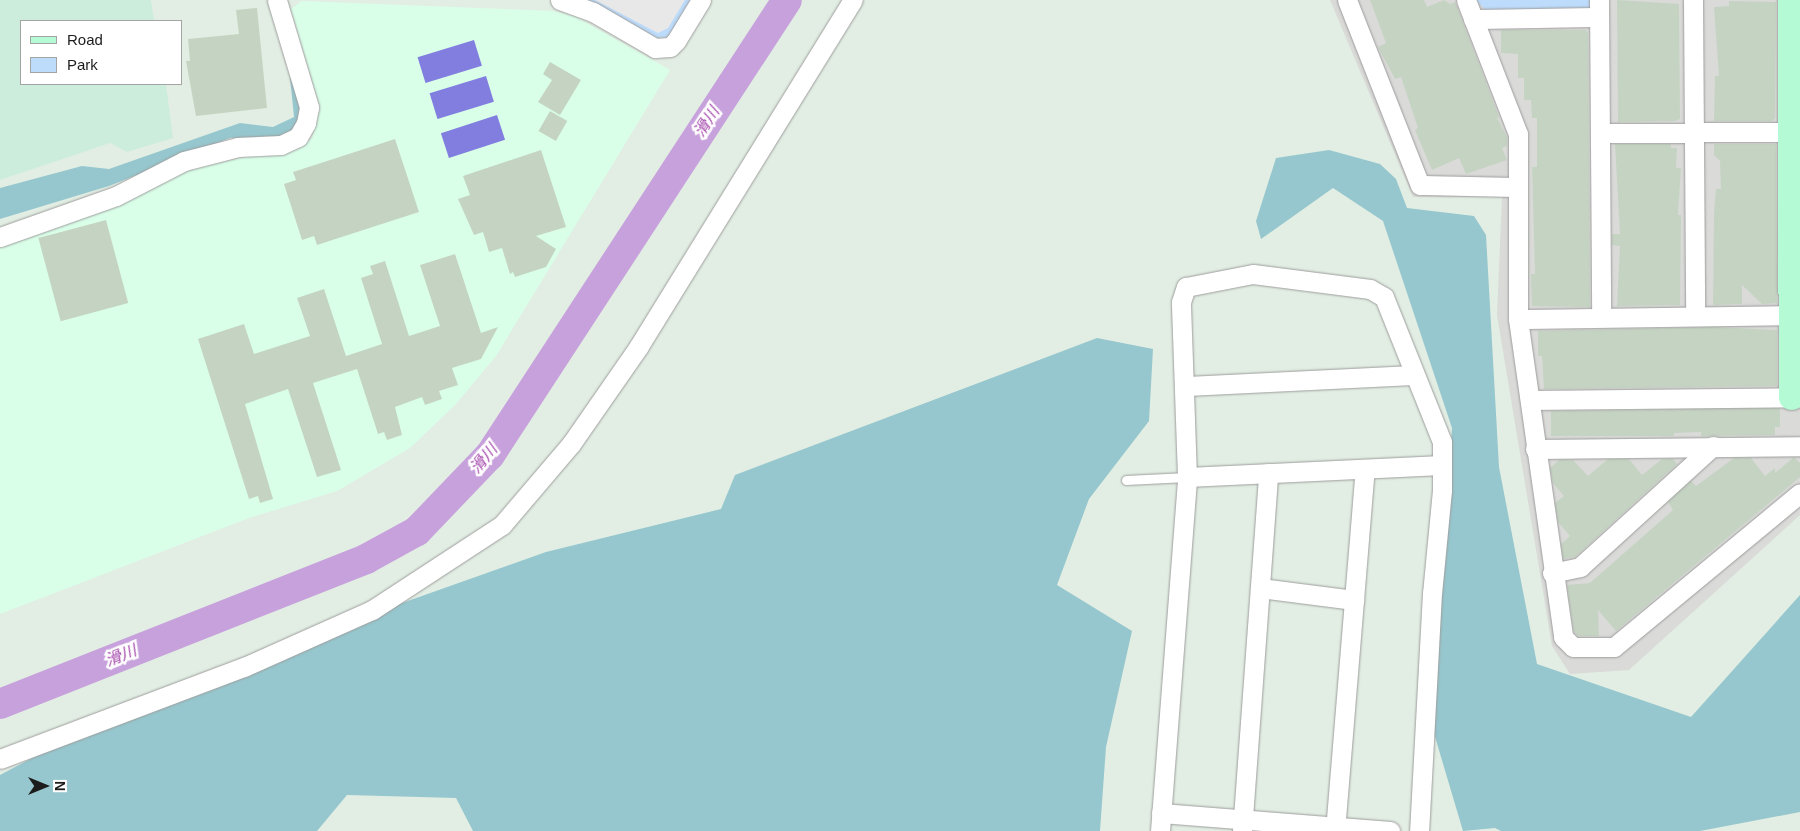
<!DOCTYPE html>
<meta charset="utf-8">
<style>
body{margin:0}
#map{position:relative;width:1800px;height:831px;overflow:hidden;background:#e2eee3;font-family:Helvetica,"Noto Sans JP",sans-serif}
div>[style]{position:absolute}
.residential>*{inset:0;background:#dadad9}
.education>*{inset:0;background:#d9ffe9}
.farmland>*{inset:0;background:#cceddc}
.forest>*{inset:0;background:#96c7ce}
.park>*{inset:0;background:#bddbfa}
.pitch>*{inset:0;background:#817edf;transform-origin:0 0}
.parking>*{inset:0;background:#e8e8e8}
.river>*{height:30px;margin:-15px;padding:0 15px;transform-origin:15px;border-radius:15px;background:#c7a1dc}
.building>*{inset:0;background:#c5d4c2;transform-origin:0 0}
.roads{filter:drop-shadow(0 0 1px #9d9d9d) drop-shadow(0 0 1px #9d9d9d)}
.lane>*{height:9px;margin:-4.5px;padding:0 4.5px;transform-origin:4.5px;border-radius:4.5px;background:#fff}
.street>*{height:19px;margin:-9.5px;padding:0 9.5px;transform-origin:9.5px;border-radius:9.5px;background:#fff}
.secondary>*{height:26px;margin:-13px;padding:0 13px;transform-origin:13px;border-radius:13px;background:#b4fad5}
span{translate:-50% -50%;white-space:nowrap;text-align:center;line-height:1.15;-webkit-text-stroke:5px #fff;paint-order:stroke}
.water-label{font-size:16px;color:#a448ac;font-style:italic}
.legend{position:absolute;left:20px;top:20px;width:162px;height:65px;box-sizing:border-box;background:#fff;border:1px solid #a4a4a4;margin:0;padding:6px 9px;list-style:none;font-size:15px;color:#1c1c1c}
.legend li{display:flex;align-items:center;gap:10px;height:25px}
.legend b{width:25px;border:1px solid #a4a4a4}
.north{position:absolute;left:20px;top:761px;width:50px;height:50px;-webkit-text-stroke:4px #fff;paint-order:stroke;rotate:90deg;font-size:14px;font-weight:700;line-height:20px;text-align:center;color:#1c1c1c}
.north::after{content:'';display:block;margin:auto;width:18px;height:22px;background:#1c1c1c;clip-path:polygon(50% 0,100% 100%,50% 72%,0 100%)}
</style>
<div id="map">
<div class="residential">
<div style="clip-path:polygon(1330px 0,1800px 0,1800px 515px,1629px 670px,1570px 674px,1552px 646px,1497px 315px,1502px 197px,1413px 197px)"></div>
</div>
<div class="education">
<div style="clip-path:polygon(302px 1px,553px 11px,576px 17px,670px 70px,496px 356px,456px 404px,410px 448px,337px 491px,249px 518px,0 614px,0 242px,99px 213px,141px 189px,183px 171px,282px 149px,312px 139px,320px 108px,291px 9px)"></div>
</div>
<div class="farmland">
<div style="clip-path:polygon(0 0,151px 0,154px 21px,21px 21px,21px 84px,166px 84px,173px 138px,127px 152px,110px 143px,0 180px)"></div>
</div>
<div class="forest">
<div style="clip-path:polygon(296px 77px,302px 101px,296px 130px,279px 136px,230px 138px,109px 186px,0 219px,0 188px,82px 166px,109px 169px,240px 123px,273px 127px,294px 117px,290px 78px)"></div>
<div style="clip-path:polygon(1329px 150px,1380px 164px,1396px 179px,1407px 208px,1474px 216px,1486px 235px,1499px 467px,1537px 664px,1691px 717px,1800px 595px,1800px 812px,1700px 831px,1501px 831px,1495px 828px,1463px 831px,1433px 730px,1452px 428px,1383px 221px,1333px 188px,1261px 239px,1256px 221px,1276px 158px)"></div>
<div style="clip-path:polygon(1097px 338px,1153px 349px,1149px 421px,1089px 499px,1057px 585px,1132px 631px,1106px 747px,1100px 831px,473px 831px,456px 798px,347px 795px,317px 831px,0 831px,0 775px,168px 686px,546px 552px,721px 509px,735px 475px)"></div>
</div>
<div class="park">
<div style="clip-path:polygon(586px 0,693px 0,668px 37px,654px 38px)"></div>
<div style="clip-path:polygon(1475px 0,1595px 0,1590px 9px,1486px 10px)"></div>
</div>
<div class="pitch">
<div style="left:474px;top:40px;width:27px;height:59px;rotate:73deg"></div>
<div style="left:486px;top:76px;width:27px;height:59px;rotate:73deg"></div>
<div style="left:497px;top:115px;width:26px;height:59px;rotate:72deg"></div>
</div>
<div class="parking">
<div style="clip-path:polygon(595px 0,685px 0,668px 28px,658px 33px)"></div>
</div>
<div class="river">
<div style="left:0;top:704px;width:394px;rotate:-21.6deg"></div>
<div style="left:366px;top:559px;width:58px;rotate:-28.8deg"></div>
<div style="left:417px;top:531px;width:105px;rotate:-46.2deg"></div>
<div style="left:490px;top:455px;width:543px;rotate:-56.87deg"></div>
</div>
<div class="building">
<div style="clip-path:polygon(1370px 0,1424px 0,1427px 7px,1444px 0,1450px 4px,1455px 2px,1499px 117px,1497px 118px,1507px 137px,1507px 146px,1502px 148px,1507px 160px,1466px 174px,1459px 158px,1432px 170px,1415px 130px,1418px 128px,1401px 77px,1395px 79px,1378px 47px,1386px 43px)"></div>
<div style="clip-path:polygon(1617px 0,1679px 4px,1680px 119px,1675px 121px,1618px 122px)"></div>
<div style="clip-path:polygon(1729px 1px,1776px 2px,1775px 118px,1772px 121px,1714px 121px,1715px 76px,1719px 76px,1714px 7px,1729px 6px)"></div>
<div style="clip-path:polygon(257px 8px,267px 108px,196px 116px,186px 61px,190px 61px,188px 39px,239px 34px,236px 10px)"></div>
<div style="clip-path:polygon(1501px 30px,1586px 30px,1588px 34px,1590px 307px,1532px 306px,1531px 274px,1535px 274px,1532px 167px,1537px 167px,1537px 118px,1532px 118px,1531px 100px,1524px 100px,1524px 78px,1518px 78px,1518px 54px,1501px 53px)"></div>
<div style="clip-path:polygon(550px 62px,581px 80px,560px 115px,538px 102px,552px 80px,543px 74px)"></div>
<div style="left:550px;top:111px;width:20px;height:23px;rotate:30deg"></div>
<div style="clip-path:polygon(395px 139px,419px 212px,317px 245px,314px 236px,302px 240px,284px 184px,296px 180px,293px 172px)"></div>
<div style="clip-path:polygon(1615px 144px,1671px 144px,1671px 148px,1677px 148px,1676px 168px,1681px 168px,1678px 215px,1681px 215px,1681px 221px,1680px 305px,1617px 306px,1620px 246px,1612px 245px,1612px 234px,1620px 234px)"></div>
<div style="clip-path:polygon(1714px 144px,1776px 144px,1777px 303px,1762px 304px,1742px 285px,1742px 304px,1713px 305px,1714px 214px,1716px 189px,1721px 189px,1720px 161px,1714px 155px)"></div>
<div style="clip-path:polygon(541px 150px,566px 227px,536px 236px,556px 249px,546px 267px,515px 277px,513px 272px,510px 274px,502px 248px,489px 252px,483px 232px,474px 235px,458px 199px,470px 195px,463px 176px)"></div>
<div style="left:106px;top:220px;width:86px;height:70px;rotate:75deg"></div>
<div style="clip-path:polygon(455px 254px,481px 333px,498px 327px,481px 359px,452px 368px,458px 385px,439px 391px,442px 399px,425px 405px,422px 397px,395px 407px,402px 435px,387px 440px,384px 432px,378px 434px,357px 369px,313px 383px,341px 470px,317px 477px,288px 389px,245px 404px,273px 499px,260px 503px,258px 496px,249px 499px,198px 339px,244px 324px,254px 354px,310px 336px,297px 298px,324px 289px,346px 356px,382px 344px,361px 278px,373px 274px,370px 266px,385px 261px,409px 336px,440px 326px,420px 265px)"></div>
<div style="clip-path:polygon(1714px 327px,1777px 330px,1777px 386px,1544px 389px,1542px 356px,1538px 356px,1538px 331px)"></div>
<div style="clip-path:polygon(1780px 408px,1780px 427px,1775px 427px,1775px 435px,1701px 436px,1701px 432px,1674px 433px,1674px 436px,1551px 436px,1551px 411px)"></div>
<div style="clip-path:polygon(1794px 457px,1800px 463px,1800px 477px,1616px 631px,1598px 610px,1599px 636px,1578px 636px,1574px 632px,1567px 585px,1590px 583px,1673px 510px,1668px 502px,1691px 481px,1696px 486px,1734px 458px,1751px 458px,1765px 476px,1775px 468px,1775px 473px)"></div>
<div style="clip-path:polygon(1608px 459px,1629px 459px,1642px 475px,1662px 459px,1673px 459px,1677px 464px,1575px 557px,1563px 559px,1561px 544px,1570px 536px,1558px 522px,1555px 503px,1564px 496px,1553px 483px,1550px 468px,1559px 460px,1573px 460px,1588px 476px)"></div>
</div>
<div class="roads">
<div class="lane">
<div style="left:1126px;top:480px;width:61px;rotate:-2.8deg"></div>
</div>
<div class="street">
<div style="left:560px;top:0;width:35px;rotate:20deg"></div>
<div style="left:593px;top:12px;width:72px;rotate:30.1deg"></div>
<div style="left:655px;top:48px;width:15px;rotate:-4deg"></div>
<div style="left:670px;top:47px;width:8px;rotate:-45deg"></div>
<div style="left:676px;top:41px;width:48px;rotate:-58.6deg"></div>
<div style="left:1347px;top:0;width:199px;rotate:68.5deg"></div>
<div style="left:1420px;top:185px;width:97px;rotate:1.2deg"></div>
<div style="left:1466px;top:0;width:144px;rotate:68.8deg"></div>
<div style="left:1518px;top:134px;width:185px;rotate:90deg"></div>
<div style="left:1518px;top:319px;width:321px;rotate:81.9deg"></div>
<div style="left:1563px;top:637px;width:14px;rotate:45deg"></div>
<div style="left:1573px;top:647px;width:41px"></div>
<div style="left:1614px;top:647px;width:241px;rotate:-39.6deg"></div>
<div style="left:1599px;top:0;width:317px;rotate:89.6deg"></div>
<div style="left:1693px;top:0;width:316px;rotate:89.6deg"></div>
<div style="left:1473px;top:19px;width:126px;rotate:-0.9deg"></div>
<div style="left:1601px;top:133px;width:199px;rotate:-0.3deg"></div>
<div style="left:0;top:237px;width:123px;rotate:-19.5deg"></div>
<div style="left:116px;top:196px;width:76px;rotate:-27.2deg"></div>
<div style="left:184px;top:161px;width:56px;rotate:-14.5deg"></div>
<div style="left:238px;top:147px;width:43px;rotate:-2.7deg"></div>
<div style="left:281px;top:145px;width:19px;rotate:-25deg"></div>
<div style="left:298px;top:137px;width:16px;rotate:-60deg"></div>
<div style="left:306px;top:123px;width:16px;rotate:-79deg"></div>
<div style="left:309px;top:107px;width:112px;rotate:-106.7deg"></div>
<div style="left:1518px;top:319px;width:273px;rotate:-0.8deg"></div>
<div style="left:1186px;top:386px;width:228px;rotate:-2.8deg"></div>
<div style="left:1530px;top:400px;width:270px;rotate:-0.6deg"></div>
<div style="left:1535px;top:449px;width:265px;rotate:-0.6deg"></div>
<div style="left:1187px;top:477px;width:255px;rotate:-2.7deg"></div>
<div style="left:1552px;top:573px;width:29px;rotate:-12deg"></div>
<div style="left:1580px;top:567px;width:180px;rotate:-42.3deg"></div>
<div style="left:1260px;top:588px;width:95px;rotate:7.3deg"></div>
<div style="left:0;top:759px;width:261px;rotate:-20.7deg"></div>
<div style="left:244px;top:667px;width:140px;rotate:-24deg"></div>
<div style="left:372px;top:610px;width:155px;rotate:-33.2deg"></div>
<div style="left:502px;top:525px;width:106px;rotate:-49.6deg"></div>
<div style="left:571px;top:444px;width:119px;rotate:-55.2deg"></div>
<div style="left:639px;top:346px;width:407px;rotate:-58.3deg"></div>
<div style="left:1161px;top:813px;width:230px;rotate:4.5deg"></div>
<div style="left:1160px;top:831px;width:355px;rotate:-85.6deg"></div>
<div style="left:1187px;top:477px;width:175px;rotate:-92deg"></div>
<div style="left:1181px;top:302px;width:16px;rotate:-72deg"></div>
<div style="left:1186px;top:287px;width:68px;rotate:-11deg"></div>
<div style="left:1253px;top:274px;width:118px;rotate:7.3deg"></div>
<div style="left:1370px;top:289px;width:16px;rotate:30deg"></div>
<div style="left:1384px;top:297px;width:156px;rotate:68.2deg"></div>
<div style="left:1442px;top:442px;width:48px;rotate:90deg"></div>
<div style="left:1442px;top:490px;width:103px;rotate:95.5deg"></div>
<div style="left:1432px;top:593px;width:238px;rotate:93.1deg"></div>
<div style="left:1242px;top:831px;width:359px;rotate:-85.8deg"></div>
<div style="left:1335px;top:831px;width:363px;rotate:-85.3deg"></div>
</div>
<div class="secondary">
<div style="left:1791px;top:0;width:397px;rotate:89.9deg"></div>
</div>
</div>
<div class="water-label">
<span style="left:707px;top:122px;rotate:-57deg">滑川</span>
<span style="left:484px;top:459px;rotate:-50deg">滑川</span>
<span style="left:121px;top:656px;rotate:-22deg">滑川</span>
</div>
<ul class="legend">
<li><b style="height:6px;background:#b4fad5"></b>Road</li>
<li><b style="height:14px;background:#bddbfa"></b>Park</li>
</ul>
<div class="north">N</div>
</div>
